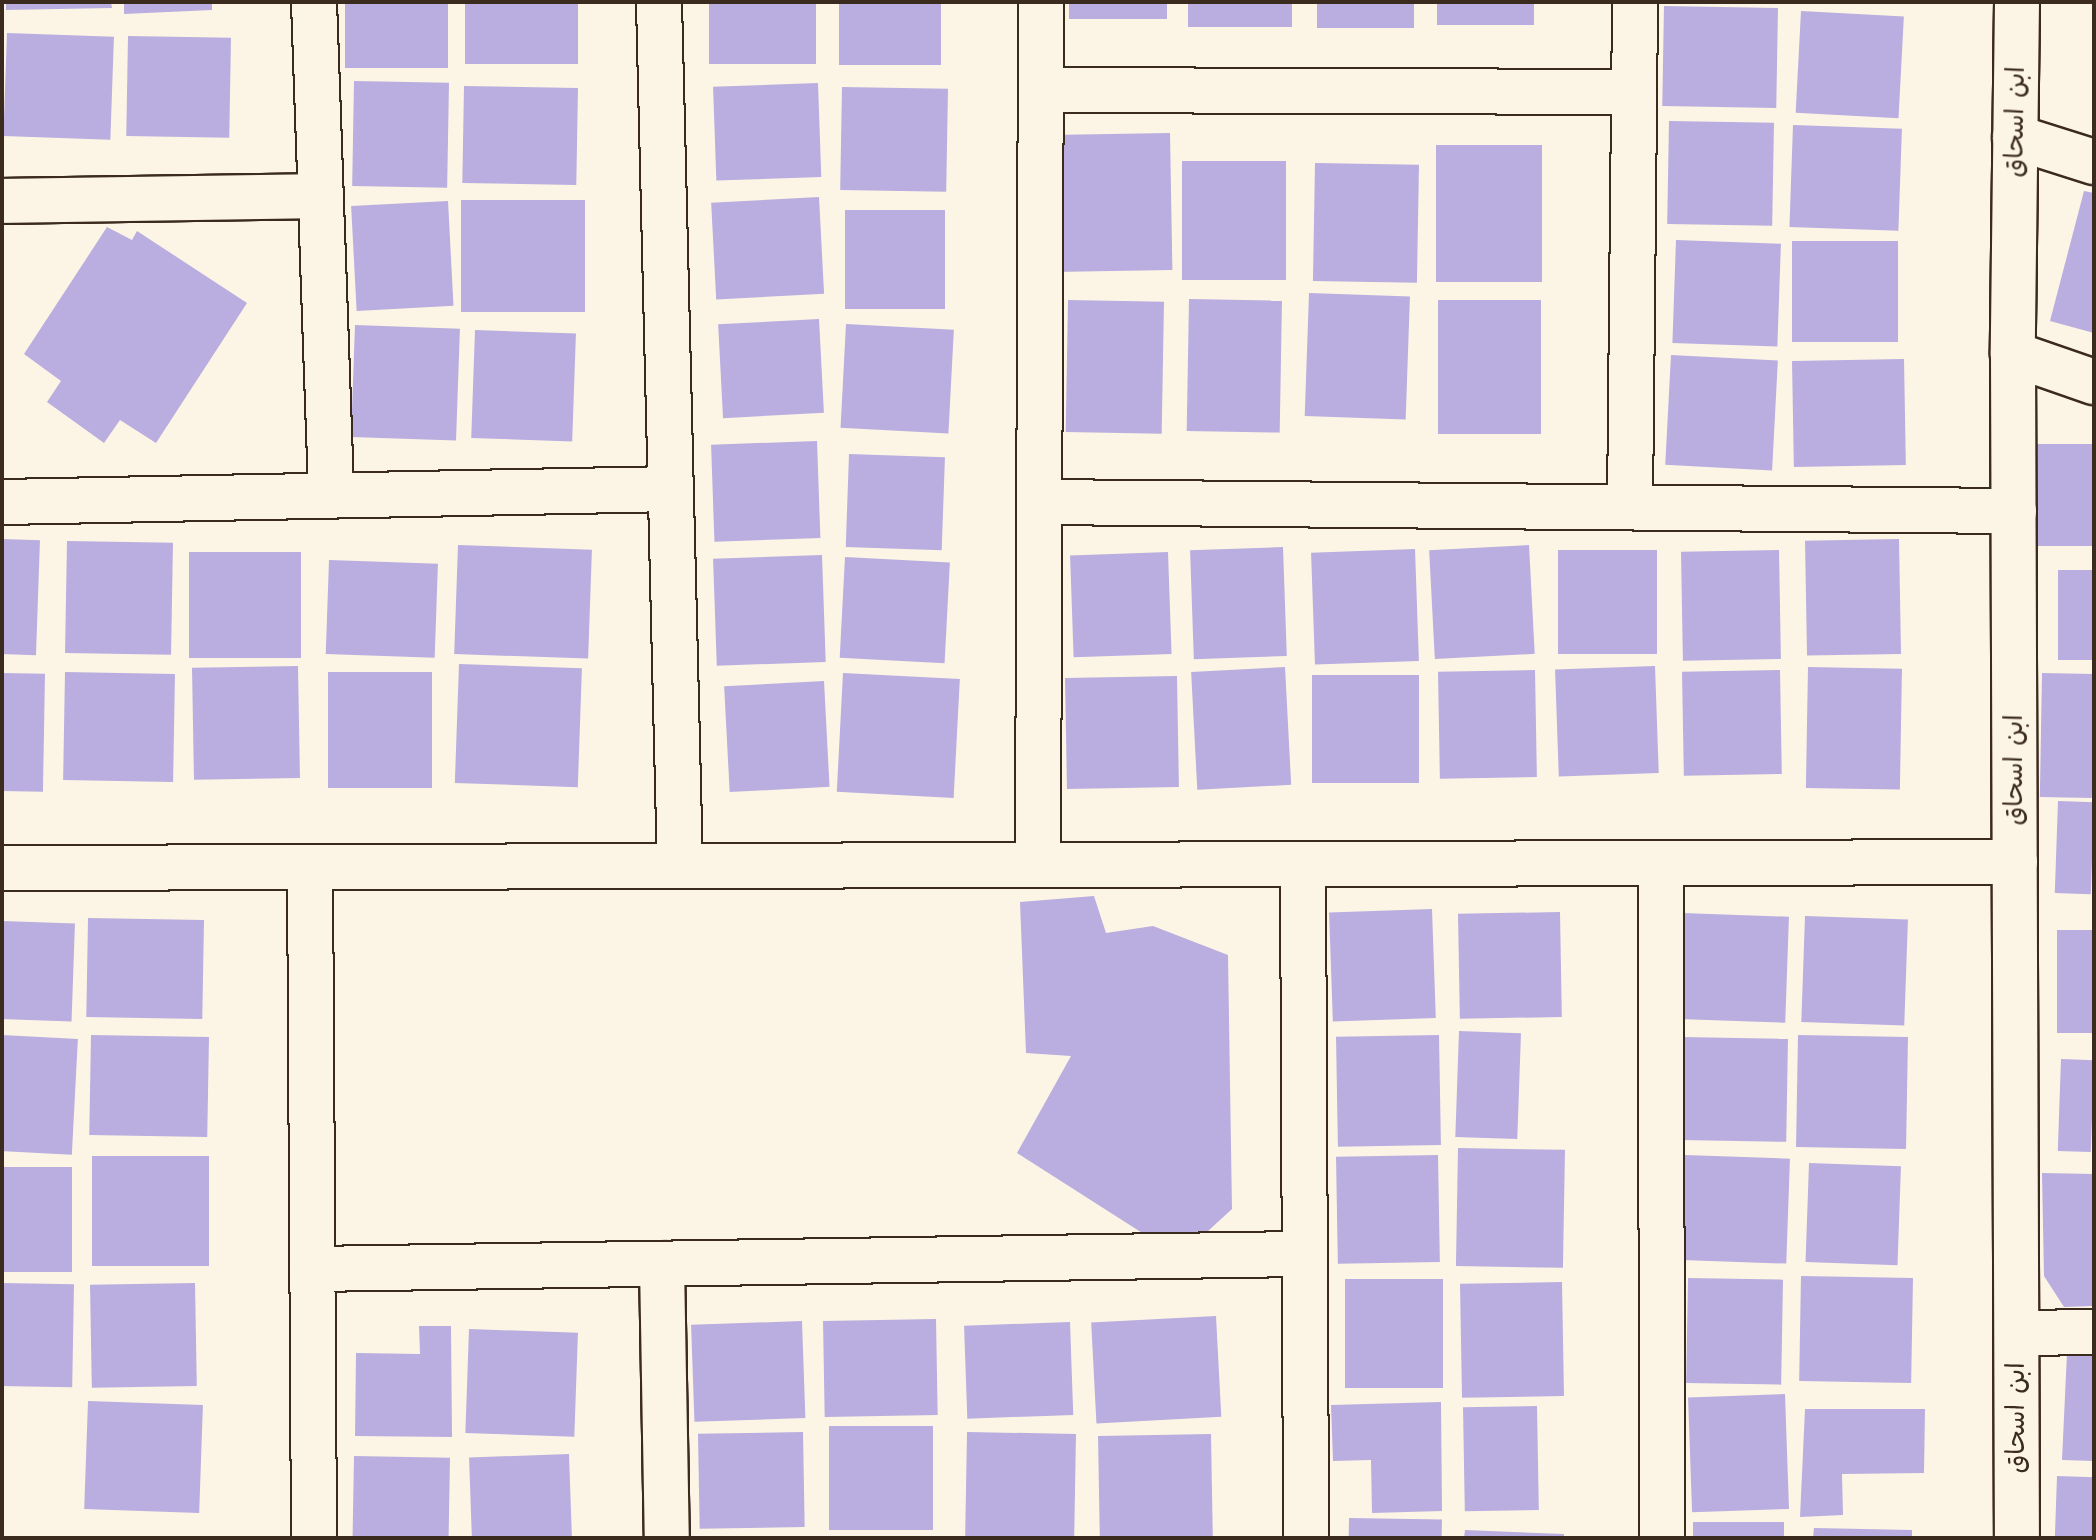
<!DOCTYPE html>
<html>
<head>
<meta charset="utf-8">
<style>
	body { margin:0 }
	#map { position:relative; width:2096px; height:1540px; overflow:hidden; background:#fcf5e5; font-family:"Architects Daughter","Playpen Sans Arabic",sans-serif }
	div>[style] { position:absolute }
	.building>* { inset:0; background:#b9aedf; transform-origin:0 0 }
	.roads { filter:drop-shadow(2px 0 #3b2a1e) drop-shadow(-2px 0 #3b2a1e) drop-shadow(0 2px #3b2a1e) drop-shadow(0 -2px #3b2a1e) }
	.minor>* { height:44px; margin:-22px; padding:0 22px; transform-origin:22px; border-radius:22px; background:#fcf5e5 }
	span { translate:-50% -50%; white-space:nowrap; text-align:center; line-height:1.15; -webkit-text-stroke:6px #fcf5e5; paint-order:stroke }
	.street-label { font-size:26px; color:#3b2a1e }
	.frame { position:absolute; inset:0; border:4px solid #3b2a1e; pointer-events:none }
</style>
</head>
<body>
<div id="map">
	<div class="building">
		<div style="clip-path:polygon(6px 2px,111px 2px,112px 8px,6px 10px)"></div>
		<div style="clip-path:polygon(124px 2px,212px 2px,212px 10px,124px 14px)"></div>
		<div style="left:345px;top:2px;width:103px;height:66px"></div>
		<div style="left:465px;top:2px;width:113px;height:62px"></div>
		<div style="left:709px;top:2px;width:107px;height:62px"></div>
		<div style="left:839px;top:2px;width:102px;height:63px"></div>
		<div style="left:1069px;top:2px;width:98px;height:17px"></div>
		<div style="left:1188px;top:2px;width:104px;height:25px"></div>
		<div style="left:1317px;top:2px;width:97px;height:26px"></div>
		<div style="left:1437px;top:2px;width:97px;height:23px"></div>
		<div style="left:1664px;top:6px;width:114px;height:100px;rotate:1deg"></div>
		<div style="left:1801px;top:11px;width:103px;height:102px;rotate:3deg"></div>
		<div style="left:7px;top:33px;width:107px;height:103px;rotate:2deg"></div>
		<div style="left:128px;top:36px;width:103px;height:100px;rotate:1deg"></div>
		<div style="left:354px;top:81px;width:95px;height:105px;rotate:1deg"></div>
		<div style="left:818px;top:83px;width:94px;height:105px;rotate:88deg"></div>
		<div style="left:464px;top:86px;width:114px;height:97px;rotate:1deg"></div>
		<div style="left:842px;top:87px;width:106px;height:103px;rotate:1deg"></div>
		<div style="left:1669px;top:121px;width:105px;height:103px;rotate:1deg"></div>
		<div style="left:1793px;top:125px;width:109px;height:102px;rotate:2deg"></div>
		<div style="left:1170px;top:133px;width:137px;height:120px;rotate:89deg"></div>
		<div style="left:1436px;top:145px;width:106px;height:137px"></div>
		<div style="left:1286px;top:161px;width:119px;height:104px;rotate:90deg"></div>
		<div style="left:1315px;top:163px;width:104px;height:118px;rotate:1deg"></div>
		<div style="clip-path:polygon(2084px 191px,2094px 193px,2094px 333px,2050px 321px)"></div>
		<div style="left:819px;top:197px;width:97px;height:108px;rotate:87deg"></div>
		<div style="left:461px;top:200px;width:124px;height:112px"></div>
		<div style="left:448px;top:201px;width:105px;height:97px;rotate:87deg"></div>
		<div style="left:845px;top:210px;width:100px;height:99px"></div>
		<div style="clip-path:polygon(107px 227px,132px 240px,137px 231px,247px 303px,156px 443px,120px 420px,104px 443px,47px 402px,61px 381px,24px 354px)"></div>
		<div style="left:1676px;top:240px;width:105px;height:103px;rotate:2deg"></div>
		<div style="left:1792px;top:241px;width:106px;height:101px"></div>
		<div style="left:1309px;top:293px;width:101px;height:123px;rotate:2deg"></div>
		<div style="left:1189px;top:299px;width:93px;height:132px;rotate:1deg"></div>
		<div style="left:1068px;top:300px;width:96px;height:132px;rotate:1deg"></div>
		<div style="left:1438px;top:300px;width:103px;height:134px"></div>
		<div style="left:819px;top:319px;width:94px;height:101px;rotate:87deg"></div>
		<div style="left:846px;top:324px;width:108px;height:104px;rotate:3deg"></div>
		<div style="left:355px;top:325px;width:105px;height:112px;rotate:2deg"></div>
		<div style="left:475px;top:330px;width:101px;height:108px;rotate:2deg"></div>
		<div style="left:1671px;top:355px;width:107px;height:110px;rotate:3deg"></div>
		<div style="left:1904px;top:359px;width:106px;height:112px;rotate:89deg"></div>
		<div style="left:817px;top:441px;width:97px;height:106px;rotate:88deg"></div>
		<div style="left:2094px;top:444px;width:102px;height:58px;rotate:90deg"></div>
		<div style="left:849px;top:454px;width:96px;height:93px;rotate:2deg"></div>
		<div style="left:2px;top:539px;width:38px;height:115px;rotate:2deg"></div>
		<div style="left:1899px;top:539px;width:115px;height:94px;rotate:89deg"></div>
		<div style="left:67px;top:541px;width:106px;height:112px;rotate:1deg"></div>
		<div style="left:458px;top:545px;width:134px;height:109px;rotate:2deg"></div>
		<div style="left:1529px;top:545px;width:109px;height:100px;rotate:87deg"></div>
		<div style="left:1283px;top:547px;width:109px;height:93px;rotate:88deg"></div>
		<div style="left:1415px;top:549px;width:112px;height:104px;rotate:88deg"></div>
		<div style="left:1657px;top:550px;width:104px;height:99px;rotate:90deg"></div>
		<div style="left:1779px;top:550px;width:109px;height:98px;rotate:89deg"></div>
		<div style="left:189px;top:552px;width:112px;height:106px"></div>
		<div style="left:1168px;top:552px;width:102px;height:98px;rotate:88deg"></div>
		<div style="left:822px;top:555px;width:107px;height:109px;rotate:88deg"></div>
		<div style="left:845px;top:557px;width:105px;height:101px;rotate:3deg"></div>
		<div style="left:329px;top:560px;width:109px;height:94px;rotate:2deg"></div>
		<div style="left:2058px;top:570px;width:36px;height:90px"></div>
		<div style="left:459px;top:664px;width:123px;height:119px;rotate:2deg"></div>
		<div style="left:298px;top:666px;width:112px;height:106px;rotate:89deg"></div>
		<div style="left:1655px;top:666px;width:107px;height:100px;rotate:88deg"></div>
		<div style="left:1285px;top:667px;width:118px;height:94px;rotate:87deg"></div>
		<div style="left:1808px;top:667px;width:94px;height:121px;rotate:1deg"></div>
		<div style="left:1535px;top:670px;width:107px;height:97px;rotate:89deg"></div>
		<div style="left:1780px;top:670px;width:104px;height:98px;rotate:89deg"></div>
		<div style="left:65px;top:672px;width:110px;height:108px;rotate:1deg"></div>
		<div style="left:328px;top:672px;width:104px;height:116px"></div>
		<div style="left:2px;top:673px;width:43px;height:118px;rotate:1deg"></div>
		<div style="left:843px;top:673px;width:117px;height:119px;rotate:3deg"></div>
		<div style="left:2042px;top:673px;width:52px;height:124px;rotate:1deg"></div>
		<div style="left:1419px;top:675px;width:108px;height:107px;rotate:90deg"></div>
		<div style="left:1177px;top:676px;width:111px;height:112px;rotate:89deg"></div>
		<div style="left:824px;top:681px;width:106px;height:100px;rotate:87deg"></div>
		<div style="left:2058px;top:801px;width:36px;height:92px;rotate:2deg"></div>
		<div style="clip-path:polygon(1094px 896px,1106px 933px,1153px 926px,1228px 955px,1232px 1209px,1208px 1231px,1147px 1236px,1017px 1153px,1071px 1056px,1026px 1053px,1020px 902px)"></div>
		<div style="left:1432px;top:909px;width:109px;height:103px;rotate:88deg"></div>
		<div style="left:1560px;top:912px;width:105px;height:102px;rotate:89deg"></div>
		<div style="left:1682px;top:913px;width:107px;height:106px;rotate:2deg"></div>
		<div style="left:1805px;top:916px;width:103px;height:106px;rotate:2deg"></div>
		<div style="left:204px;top:920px;width:99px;height:116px;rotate:91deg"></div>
		<div style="left:2px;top:921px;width:73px;height:98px;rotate:2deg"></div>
		<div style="left:2094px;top:930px;width:103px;height:37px;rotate:90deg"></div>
		<div style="left:1459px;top:1031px;width:62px;height:106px;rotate:2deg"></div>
		<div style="left:2px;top:1035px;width:76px;height:116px;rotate:3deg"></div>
		<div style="left:91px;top:1035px;width:118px;height:100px;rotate:1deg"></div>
		<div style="left:1439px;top:1035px;width:110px;height:103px;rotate:89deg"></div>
		<div style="left:1798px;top:1035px;width:110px;height:112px;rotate:1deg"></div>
		<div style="left:1682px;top:1037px;width:106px;height:103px;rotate:1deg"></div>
		<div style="left:2061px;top:1059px;width:33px;height:92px;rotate:2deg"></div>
		<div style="left:1458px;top:1148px;width:107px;height:118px;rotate:1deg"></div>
		<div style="left:1438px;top:1155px;width:107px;height:102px;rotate:89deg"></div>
		<div style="left:1685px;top:1155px;width:105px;height:105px;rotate:2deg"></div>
		<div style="left:92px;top:1156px;width:117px;height:110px"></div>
		<div style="left:1809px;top:1163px;width:92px;height:99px;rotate:2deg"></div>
		<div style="left:2px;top:1167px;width:70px;height:105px"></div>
		<div style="clip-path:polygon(2042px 1173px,2094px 1174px,2094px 1306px,2064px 1307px,2044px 1276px)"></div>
		<div style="left:1801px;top:1276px;width:112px;height:105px;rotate:1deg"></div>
		<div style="left:1688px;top:1278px;width:95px;height:105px;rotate:1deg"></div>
		<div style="left:1345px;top:1279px;width:98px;height:109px"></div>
		<div style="left:1562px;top:1282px;width:114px;height:102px;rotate:89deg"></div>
		<div style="left:2px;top:1283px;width:72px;height:103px;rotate:1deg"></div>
		<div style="left:195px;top:1283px;width:103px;height:105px;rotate:89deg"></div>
		<div style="left:1216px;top:1316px;width:101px;height:125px;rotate:87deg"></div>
		<div style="left:936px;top:1319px;width:96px;height:113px;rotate:89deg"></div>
		<div style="left:802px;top:1321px;width:97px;height:111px;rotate:88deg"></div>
		<div style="left:1070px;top:1322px;width:93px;height:106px;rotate:88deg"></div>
		<div style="clip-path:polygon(419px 1326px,451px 1326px,452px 1437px,355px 1436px,356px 1353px,420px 1354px)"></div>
		<div style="left:469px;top:1329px;width:109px;height:104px;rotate:2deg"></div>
		<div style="clip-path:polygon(2067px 1353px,2094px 1354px,2094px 1461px,2062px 1460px)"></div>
		<div style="left:1785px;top:1394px;width:115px;height:97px;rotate:88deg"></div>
		<div style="left:88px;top:1401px;width:115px;height:108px;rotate:2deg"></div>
		<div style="clip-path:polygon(1441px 1402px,1442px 1511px,1372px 1513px,1371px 1460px,1333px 1461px,1331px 1405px)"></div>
		<div style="left:1537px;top:1406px;width:104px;height:74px;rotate:89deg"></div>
		<div style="clip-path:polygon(1805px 1409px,1925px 1409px,1924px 1473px,1842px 1474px,1843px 1515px,1800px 1517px)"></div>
		<div style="left:829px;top:1426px;width:104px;height:104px"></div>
		<div style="left:803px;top:1432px;width:95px;height:105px;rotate:89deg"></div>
		<div style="left:967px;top:1432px;width:109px;height:106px;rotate:1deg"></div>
		<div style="left:1211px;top:1434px;width:104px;height:113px;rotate:89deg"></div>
		<div style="left:569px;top:1454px;width:84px;height:100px;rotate:88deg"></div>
		<div style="left:354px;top:1456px;width:96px;height:82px;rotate:1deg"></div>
		<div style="left:2057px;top:1476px;width:37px;height:62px;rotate:2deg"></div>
		<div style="left:1349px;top:1518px;width:93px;height:20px;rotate:1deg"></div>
		<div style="left:1784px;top:1522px;width:16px;height:91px;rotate:90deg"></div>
		<div style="clip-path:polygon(1814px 1528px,1912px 1530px,1912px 1538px,1813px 1538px)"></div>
		<div style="clip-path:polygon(1465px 1530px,1564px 1534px,1564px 1538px,1464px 1538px)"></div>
	</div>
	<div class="roads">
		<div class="minor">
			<div style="left:314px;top:2px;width:494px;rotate:88deg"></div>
			<div style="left:659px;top:2px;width:864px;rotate:88.61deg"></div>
			<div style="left:2017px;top:2px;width:352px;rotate:90.7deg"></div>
			<div style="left:2013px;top:354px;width:1184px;rotate:89.81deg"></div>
			<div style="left:1041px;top:90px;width:593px;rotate:0.19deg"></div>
			<div style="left:2015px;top:137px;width:83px;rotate:17.6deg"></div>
			<div style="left:2px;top:201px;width:318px;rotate:-0.9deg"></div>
			<div style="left:2013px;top:354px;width:86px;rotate:19.1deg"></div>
			<div style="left:2px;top:502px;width:669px;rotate:-1.11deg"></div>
			<div style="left:1039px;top:502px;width:975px;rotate:0.53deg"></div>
			<div style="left:1630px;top:507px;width:505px;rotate:-89.43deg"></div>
			<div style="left:1661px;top:863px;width:675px;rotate:89.92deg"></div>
			<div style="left:1303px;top:864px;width:674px;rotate:89.74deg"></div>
			<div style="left:1038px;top:865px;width:863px;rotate:-89.8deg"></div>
			<div style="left:310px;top:867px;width:671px;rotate:89.66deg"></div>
			<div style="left:2px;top:868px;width:2013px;rotate:-0.17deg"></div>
			<div style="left:662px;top:1264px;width:274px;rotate:89deg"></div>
			<div style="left:312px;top:1269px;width:992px;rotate:-0.87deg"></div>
			<div style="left:2017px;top:1333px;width:77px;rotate:-0.7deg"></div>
		</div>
	</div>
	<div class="street-label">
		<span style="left:2016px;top:122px;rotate:-89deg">ابن اسحاق</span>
		<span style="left:2015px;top:770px;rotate:-90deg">ابن اسحاق</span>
		<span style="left:2017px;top:1418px;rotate:-90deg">ابن اسحاق</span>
	</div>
	<div class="frame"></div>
</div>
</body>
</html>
